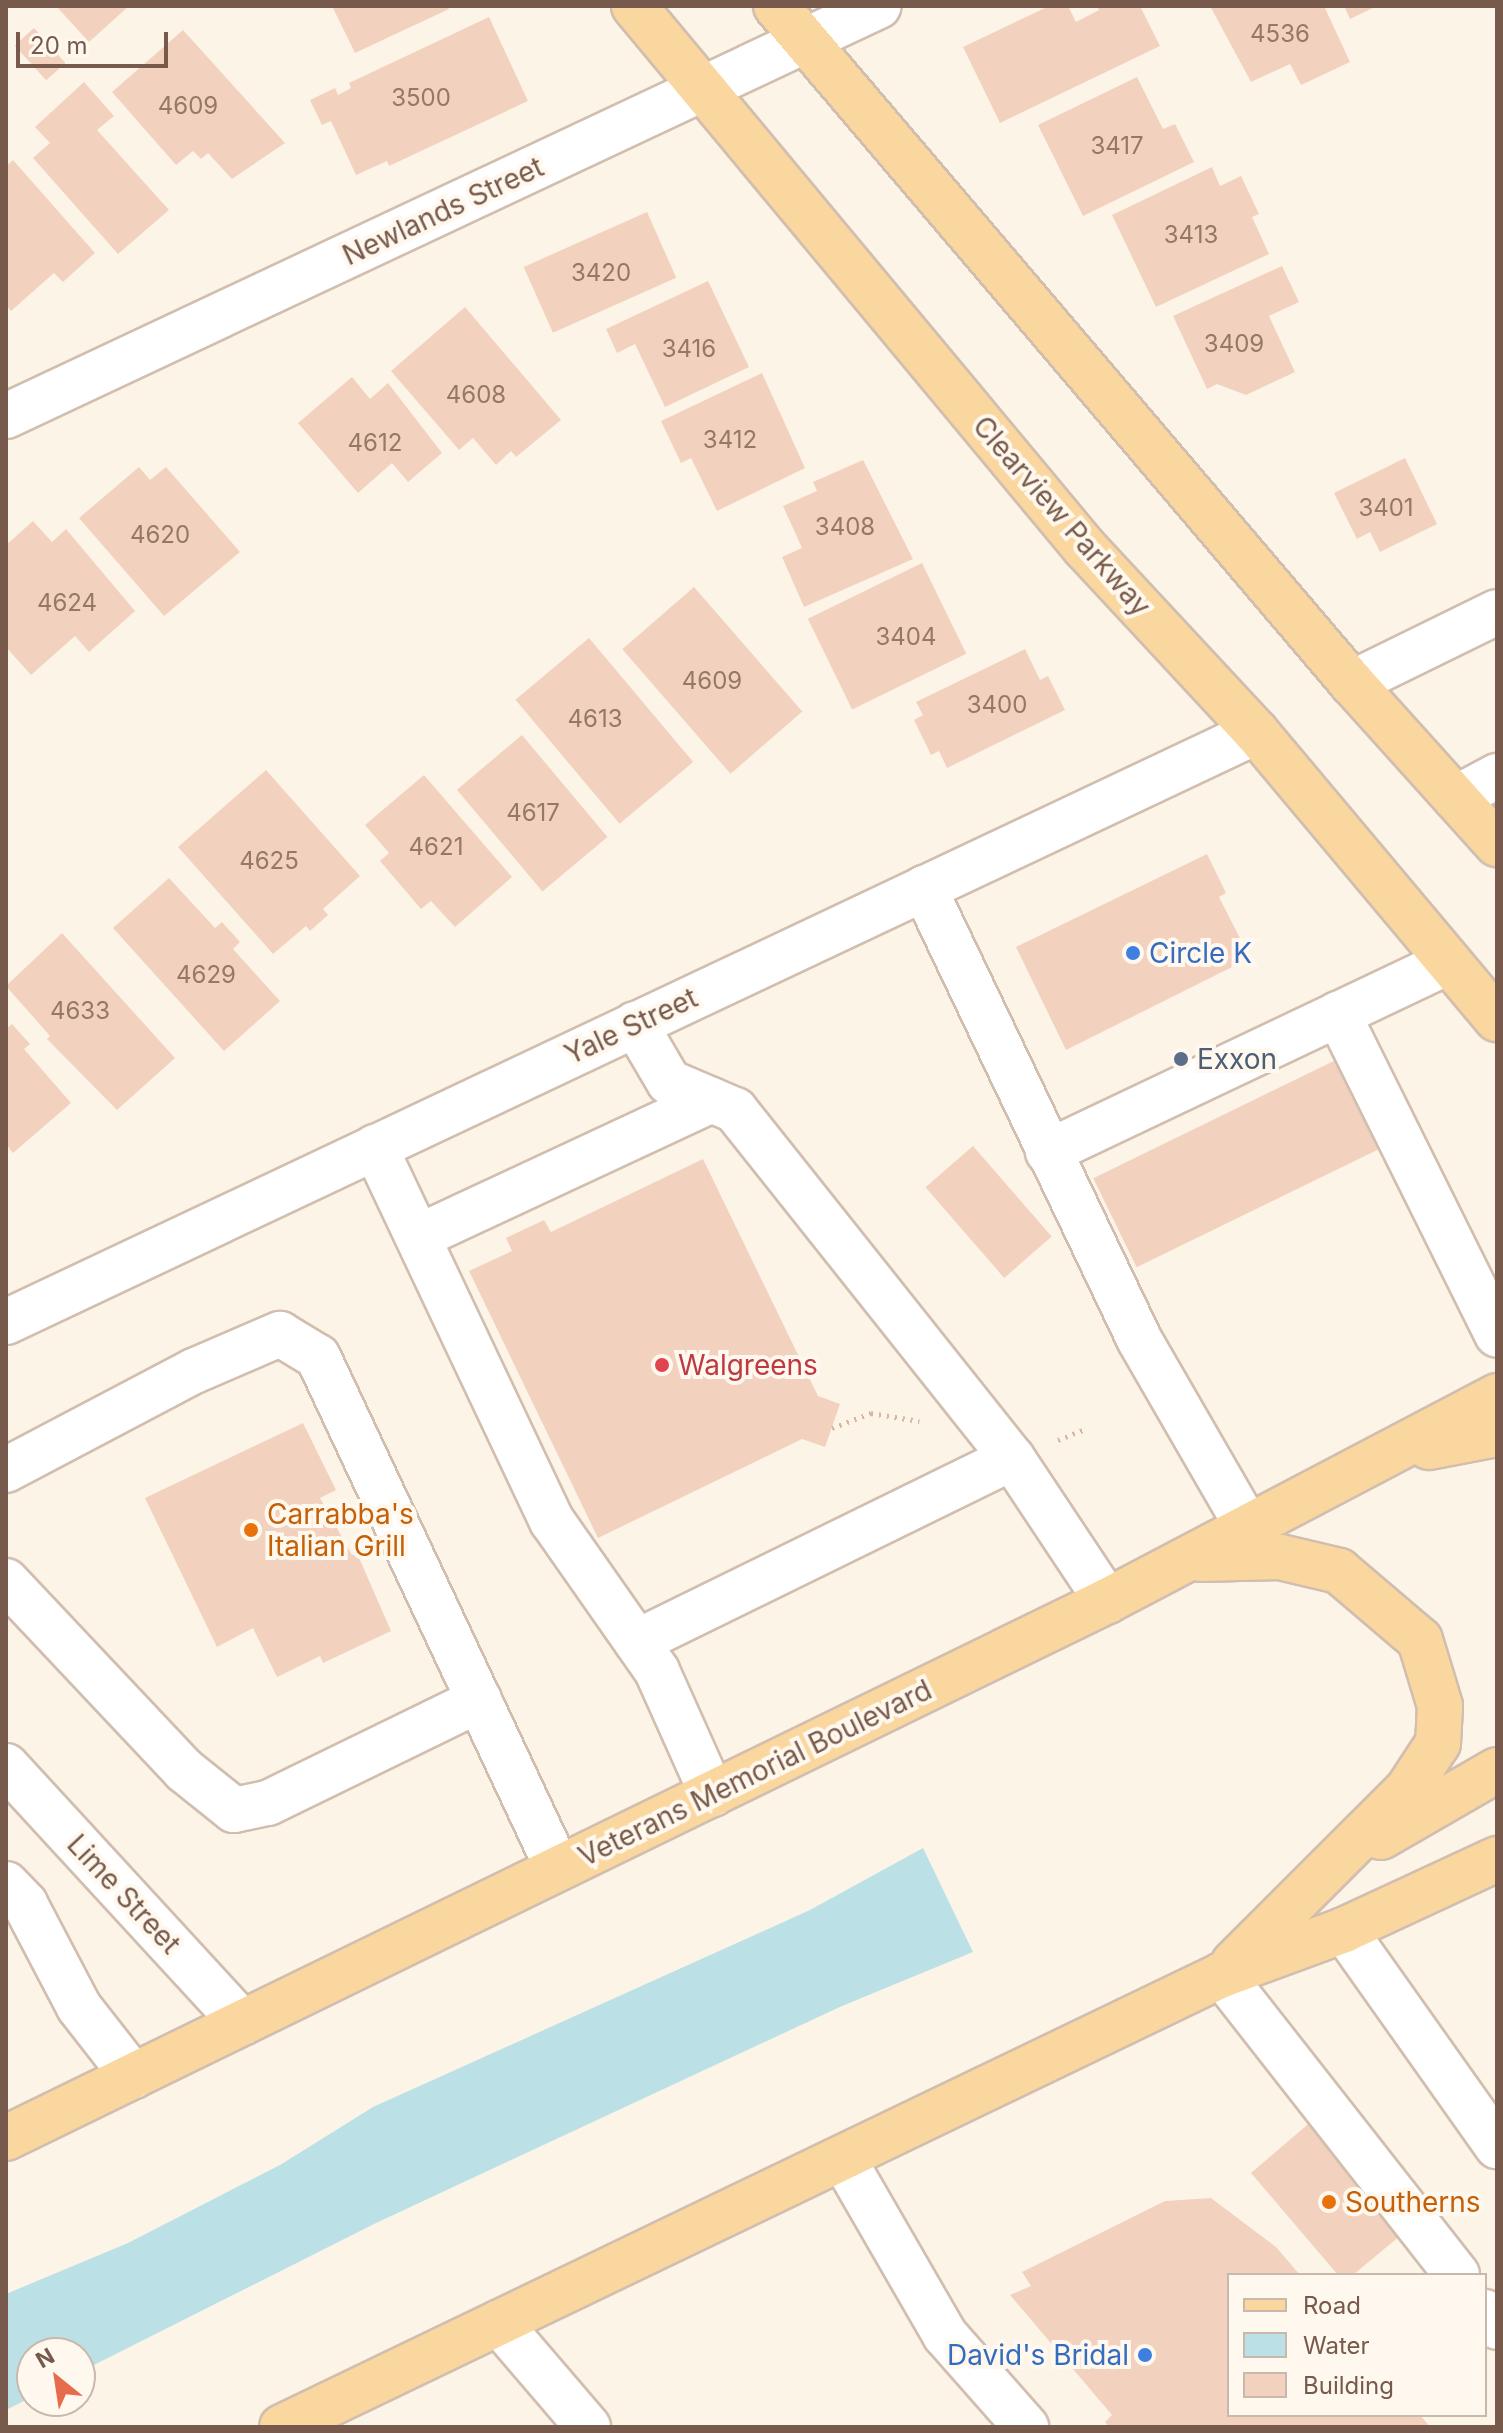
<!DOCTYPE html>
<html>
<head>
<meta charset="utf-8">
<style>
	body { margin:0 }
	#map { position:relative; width:1503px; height:2433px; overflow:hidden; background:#fcf4e7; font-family:Inter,sans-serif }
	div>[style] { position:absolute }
	.water>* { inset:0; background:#bbe1e6 }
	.building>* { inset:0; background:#f2d2bf; transform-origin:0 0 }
	.path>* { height:5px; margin-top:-2.5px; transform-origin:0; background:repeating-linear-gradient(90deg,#d7b5a2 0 2px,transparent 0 8px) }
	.roads { filter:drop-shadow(2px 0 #d1beaf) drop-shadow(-2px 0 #d1beaf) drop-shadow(0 2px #d1beaf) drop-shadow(0 -2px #d1beaf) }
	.minor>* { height:44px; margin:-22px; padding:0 22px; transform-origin:22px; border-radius:22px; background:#fff }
	.major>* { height:44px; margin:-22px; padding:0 22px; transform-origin:22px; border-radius:22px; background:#fbd7a0 }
	.dots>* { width:22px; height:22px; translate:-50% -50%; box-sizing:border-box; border:4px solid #fff8ee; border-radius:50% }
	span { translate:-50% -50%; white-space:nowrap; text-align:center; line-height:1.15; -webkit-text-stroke:8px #fff8ee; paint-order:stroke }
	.number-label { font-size:24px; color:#967868 }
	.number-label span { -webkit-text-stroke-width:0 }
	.street-label { font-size:28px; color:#775a4b }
	.shop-label { font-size:28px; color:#366cbe }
	.left { translate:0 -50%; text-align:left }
	.right { translate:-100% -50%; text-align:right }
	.service-label { font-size:28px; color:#4e5e75 }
	.health-label { font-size:28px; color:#be3a42 }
	.food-label { font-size:28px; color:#c56008 }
	.frame { position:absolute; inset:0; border:8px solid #775a4b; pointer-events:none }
	.legend { position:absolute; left:1227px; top:2273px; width:260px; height:144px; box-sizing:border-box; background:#fff8ee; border:2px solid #c9b9ad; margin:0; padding:10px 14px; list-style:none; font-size:24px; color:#775a4b }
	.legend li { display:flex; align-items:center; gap:16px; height:40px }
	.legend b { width:40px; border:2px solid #c9b9ad }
	.north { position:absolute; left:16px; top:2337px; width:80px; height:80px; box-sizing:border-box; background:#fff8ee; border:2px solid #c9b9ad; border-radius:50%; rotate:330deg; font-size:22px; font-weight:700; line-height:32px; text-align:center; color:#775a4b }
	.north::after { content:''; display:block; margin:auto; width:28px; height:36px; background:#e66c4d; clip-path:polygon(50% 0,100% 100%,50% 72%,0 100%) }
	.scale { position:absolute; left:16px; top:32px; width:152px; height:36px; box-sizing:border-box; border:4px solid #775a4b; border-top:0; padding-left:10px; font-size:24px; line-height:28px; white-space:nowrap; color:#775a4b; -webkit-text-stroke:6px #fff8ee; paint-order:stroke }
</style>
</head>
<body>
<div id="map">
	<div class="water">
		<div style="clip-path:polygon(923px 1848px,973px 1952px,842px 2006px,376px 2223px,80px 2372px,80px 2353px,32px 2353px,32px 2397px,6px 2410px,6px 2294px,128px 2243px,280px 2165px,373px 2107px,810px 1910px)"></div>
	</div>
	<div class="building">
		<div style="clip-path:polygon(56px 6px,129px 6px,89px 42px)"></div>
		<div style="clip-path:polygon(332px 6px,447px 6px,449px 9px,355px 53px)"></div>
		<div style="clip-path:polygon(1049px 6px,1068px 6px,1076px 22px,1099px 10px,1097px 6px,1140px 6px,1160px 46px,1000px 123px,963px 47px)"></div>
		<div style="clip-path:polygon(1210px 6px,1324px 6px,1350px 62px,1301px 85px,1290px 64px,1251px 82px)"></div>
		<div style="clip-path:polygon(1344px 6px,1377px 6px,1350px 19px)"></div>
		<div style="clip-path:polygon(489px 17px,528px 101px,389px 166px,387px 161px,356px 175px,331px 121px,322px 125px,310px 100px,335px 88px,338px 95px,351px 88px,349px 83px)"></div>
		<div style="left:34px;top:28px;width:47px;height:26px;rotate:48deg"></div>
		<div style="clip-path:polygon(183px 30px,285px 143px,232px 179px,208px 153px,201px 159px,193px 151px,176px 165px,112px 92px)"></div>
		<div style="clip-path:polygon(1137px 77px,1163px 129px,1175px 124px,1194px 162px,1083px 216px,1038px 125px)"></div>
		<div style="clip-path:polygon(84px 82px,114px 116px,97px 130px,169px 210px,118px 254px,33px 158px,50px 143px,35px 127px)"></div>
		<div style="clip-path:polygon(13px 160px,95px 253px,63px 282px,54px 273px,11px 311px,6px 305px,6px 166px)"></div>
		<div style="clip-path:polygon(1212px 167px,1220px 186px,1241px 176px,1259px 214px,1252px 217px,1269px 254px,1156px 307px,1112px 215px)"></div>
		<div style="left:647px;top:212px;width:72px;height:135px;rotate:66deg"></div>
		<div style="clip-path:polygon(1282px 266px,1299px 302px,1269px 316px,1295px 372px,1246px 395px,1217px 384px,1207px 389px,1173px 316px)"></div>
		<div style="clip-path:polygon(708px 281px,749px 367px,665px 407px,635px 344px,617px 353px,606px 329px)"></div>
		<div style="clip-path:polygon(465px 307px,561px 420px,516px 457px,511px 451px,496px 465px,473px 438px,459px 450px,391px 371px)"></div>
		<div style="clip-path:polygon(762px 373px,805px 468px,717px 511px,691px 458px,681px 463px,661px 421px)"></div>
		<div style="clip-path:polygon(352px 377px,370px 399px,388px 383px,442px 453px,408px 482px,392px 463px,358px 493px,298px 423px)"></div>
		<div style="clip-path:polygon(1405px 458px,1437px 524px,1380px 552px,1370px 532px,1357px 539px,1334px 493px)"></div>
		<div style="clip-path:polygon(863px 460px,913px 559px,804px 607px,782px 557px,802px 548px,783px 506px,817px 491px,813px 482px)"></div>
		<div style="clip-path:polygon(139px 467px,150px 480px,166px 467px,240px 552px,164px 616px,79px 518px)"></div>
		<div style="clip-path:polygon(33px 521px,52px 542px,66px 529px,135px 611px,89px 652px,75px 636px,31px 675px,6px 647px,6px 545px)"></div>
		<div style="left:922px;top:563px;width:101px;height:127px;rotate:64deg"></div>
		<div style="left:694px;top:587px;width:165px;height:95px;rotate:49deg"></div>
		<div style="left:589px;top:638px;width:162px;height:96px;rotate:50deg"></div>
		<div style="clip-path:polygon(1025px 649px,1040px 680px,1048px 676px,1065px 710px,947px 768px,939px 751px,931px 755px,914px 720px,923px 715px,916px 702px)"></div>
		<div style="left:522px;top:735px;width:133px;height:85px;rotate:50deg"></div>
		<div style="clip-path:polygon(266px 770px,360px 876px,323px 909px,328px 915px,310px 931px,306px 926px,273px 954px,178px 847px)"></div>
		<div style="clip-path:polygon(424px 775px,512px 877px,455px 927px,431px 901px,421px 909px,380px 861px,389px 853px,365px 825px)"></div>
		<div style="clip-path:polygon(1207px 854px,1226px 893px,1219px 897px,1250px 958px,1066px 1050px,1016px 947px)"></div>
		<div style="clip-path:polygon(169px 878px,215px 928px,222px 922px,240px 942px,233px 949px,280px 1001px,224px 1051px,113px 928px)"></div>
		<div style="clip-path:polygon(62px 933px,175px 1058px,117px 1110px,47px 1039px,50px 1036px,6px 986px)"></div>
		<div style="clip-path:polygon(12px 1024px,30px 1044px,24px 1049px,71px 1103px,13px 1153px,6px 1144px,6px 1029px)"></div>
		<div style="left:1344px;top:1056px;width:99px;height:279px;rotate:64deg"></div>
		<div style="left:973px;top:1146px;width:120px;height:63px;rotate:49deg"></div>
		<div style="clip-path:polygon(703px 1159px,818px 1396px,840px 1404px,825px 1447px,802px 1439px,598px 1538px,469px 1271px,512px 1251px,506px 1238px,544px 1220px,551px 1232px)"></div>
		<div style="clip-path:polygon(303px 1423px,336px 1490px,320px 1498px,352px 1555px,357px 1553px,391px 1631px,323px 1663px,320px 1656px,277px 1677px,253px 1628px,217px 1647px,145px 1498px)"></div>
		<div style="clip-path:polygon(1314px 2119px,1407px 2230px,1353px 2275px,1338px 2275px,1251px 2173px)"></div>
		<div style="clip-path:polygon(1211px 2198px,1276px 2247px,1300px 2275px,1229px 2275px,1229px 2415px,1420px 2415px,1430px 2427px,1109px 2427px,1105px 2422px,1112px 2415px,1010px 2295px,1031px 2286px,1022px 2272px,1165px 2201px)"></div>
	</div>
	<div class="path">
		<div style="left:832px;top:1428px;width:42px;rotate:-21deg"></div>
		<div style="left:871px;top:1413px;width:49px;rotate:9.5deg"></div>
		<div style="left:1058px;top:1440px;width:27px;rotate:-22deg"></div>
	</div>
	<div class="roads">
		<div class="minor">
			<div style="left:6px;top:416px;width:964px;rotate:-25.16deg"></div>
			<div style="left:1352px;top:683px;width:161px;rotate:-26.1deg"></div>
			<div style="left:1456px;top:798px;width:47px;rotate:-28.2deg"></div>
			<div style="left:924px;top:888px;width:500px;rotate:64.5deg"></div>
			<div style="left:1139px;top:1339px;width:218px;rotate:60deg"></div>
			<div style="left:1338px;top:1014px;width:358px;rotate:63.6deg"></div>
			<div style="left:635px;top:1024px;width:67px;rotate:59.6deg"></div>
			<div style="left:669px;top:1082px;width:72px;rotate:23deg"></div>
			<div style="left:735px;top:1110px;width:445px;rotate:51.5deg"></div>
			<div style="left:1012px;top:1458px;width:418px;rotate:153.9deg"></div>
			<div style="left:375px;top:1147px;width:414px;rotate:64.7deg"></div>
			<div style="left:552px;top:1521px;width:183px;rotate:55deg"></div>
			<div style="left:657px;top:1671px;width:135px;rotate:65.9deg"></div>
			<div style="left:1048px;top:1152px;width:443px;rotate:-25.4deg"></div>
			<div style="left:418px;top:1237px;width:324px;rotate:-25deg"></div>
			<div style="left:6px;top:1322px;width:1382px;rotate:-25.27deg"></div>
			<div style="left:1012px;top:1458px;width:172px;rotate:56.4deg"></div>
			<div style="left:6px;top:1470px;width:212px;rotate:-27.8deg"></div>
			<div style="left:194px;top:1371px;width:94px;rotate:-23.3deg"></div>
			<div style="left:280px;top:1334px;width:44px;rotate:31.2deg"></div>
			<div style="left:318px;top:1357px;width:565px;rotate:64.89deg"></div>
			<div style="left:6px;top:1581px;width:260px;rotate:46.7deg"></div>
			<div style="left:184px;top:1770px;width:64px;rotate:38.7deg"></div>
			<div style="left:234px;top:1810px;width:35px;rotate:-12deg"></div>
			<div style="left:268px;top:1803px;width:235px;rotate:-26deg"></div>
			<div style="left:6px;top:1766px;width:349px;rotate:47.4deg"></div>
			<div style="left:6px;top:1884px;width:28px;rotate:46deg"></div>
			<div style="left:25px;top:1904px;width:116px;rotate:62.3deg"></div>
			<div style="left:79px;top:2007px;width:88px;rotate:52deg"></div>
			<div style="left:1344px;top:1930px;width:265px;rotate:54.7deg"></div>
			<div style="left:1222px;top:1975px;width:381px;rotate:51.9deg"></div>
			<div style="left:844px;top:2160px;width:202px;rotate:60deg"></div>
			<div style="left:945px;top:2335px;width:123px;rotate:48.6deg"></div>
			<div style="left:1485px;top:2312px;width:19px;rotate:51deg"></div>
			<div style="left:499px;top:2323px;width:137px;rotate:49.4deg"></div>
		</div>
		<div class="major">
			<div style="left:634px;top:6px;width:705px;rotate:50.24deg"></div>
			<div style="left:1085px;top:548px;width:251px;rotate:47.1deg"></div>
			<div style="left:1256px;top:732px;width:375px;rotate:50deg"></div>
			<div style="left:776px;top:6px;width:889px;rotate:49.61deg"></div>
			<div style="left:1352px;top:683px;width:217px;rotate:48deg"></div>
			<div style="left:1429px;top:1447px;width:69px;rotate:-10.8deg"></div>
			<div style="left:1200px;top:1559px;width:80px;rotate:-1.4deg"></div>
			<div style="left:1280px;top:1557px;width:61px;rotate:13.3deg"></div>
			<div style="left:1339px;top:1571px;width:106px;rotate:40.4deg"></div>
			<div style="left:1420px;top:1640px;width:69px;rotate:73.1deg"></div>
			<div style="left:1440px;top:1706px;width:37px;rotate:93deg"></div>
			<div style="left:1438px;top:1743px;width:55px;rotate:123.1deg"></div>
			<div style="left:1408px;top:1789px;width:247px;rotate:135deg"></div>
			<div style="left:1381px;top:1837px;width:134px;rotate:-30deg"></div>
			<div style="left:6px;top:2138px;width:1225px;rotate:-26deg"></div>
			<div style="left:1107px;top:1601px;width:441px;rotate:-27.7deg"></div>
			<div style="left:282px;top:2427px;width:1043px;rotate:-25.68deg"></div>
			<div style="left:1222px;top:1975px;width:130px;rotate:-20.2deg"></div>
			<div style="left:1344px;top:1930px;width:169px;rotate:-24.9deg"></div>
		</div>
	</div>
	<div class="dots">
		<div style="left:1133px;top:953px;background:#3f7fe0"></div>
		<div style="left:1181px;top:1059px;background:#5c6f8a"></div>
		<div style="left:662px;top:1365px;background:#e0444e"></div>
		<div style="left:251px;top:1530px;background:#e8710a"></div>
		<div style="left:1329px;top:2202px;background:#e8710a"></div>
		<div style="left:1145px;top:2355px;background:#3f7fe0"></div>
	</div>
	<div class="number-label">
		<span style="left:1280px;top:34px">4536</span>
		<span style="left:421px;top:98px">3500</span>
		<span style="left:188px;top:106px">4609</span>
		<span style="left:1117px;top:146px">3417</span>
		<span style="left:1191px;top:235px">3413</span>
		<span style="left:601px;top:273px">3420</span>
		<span style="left:1234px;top:344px">3409</span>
		<span style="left:689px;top:349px">3416</span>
		<span style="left:476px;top:395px">4608</span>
		<span style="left:730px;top:440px">3412</span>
		<span style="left:375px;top:443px">4612</span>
		<span style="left:1386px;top:508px">3401</span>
		<span style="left:845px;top:527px">3408</span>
		<span style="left:160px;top:535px">4620</span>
		<span style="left:67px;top:603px">4624</span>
		<span style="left:906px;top:637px">3404</span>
		<span style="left:712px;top:681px">4609</span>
		<span style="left:997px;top:705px">3400</span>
		<span style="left:595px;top:719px">4613</span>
		<span style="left:533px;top:813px">4617</span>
		<span style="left:436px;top:847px">4621</span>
		<span style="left:269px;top:861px">4625</span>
		<span style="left:206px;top:975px">4629</span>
		<span style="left:80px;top:1011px">4633</span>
	</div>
	<div class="street-label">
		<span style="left:443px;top:211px;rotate:-25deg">Newlands Street</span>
		<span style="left:1062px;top:516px;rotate:49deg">Clearview Parkway</span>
		<span style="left:631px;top:1026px;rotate:-25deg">Yale Street</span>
		<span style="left:755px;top:1773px;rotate:-26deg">Veterans Memorial Boulevard</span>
		<span style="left:124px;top:1894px;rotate:47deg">Lime Street</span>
	</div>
	<div class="shop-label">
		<span class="left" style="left:1149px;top:953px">Circle K</span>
		<span class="right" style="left:1129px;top:2355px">David's Bridal</span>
	</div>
	<div class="service-label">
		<span class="left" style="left:1197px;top:1059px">Exxon</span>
	</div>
	<div class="health-label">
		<span class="left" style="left:678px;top:1365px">Walgreens</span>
	</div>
	<div class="food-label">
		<span class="left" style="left:267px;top:1530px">Carrabba's<br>Italian Grill</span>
		<span class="left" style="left:1345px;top:2202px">Southerns</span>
	</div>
	<div class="frame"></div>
	<ul class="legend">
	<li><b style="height:10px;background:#fbd7a0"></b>Road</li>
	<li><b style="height:22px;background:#bbe1e6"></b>Water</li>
	<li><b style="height:22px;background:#f2d2bf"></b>Building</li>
	</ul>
	<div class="north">N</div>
	<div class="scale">20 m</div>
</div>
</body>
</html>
